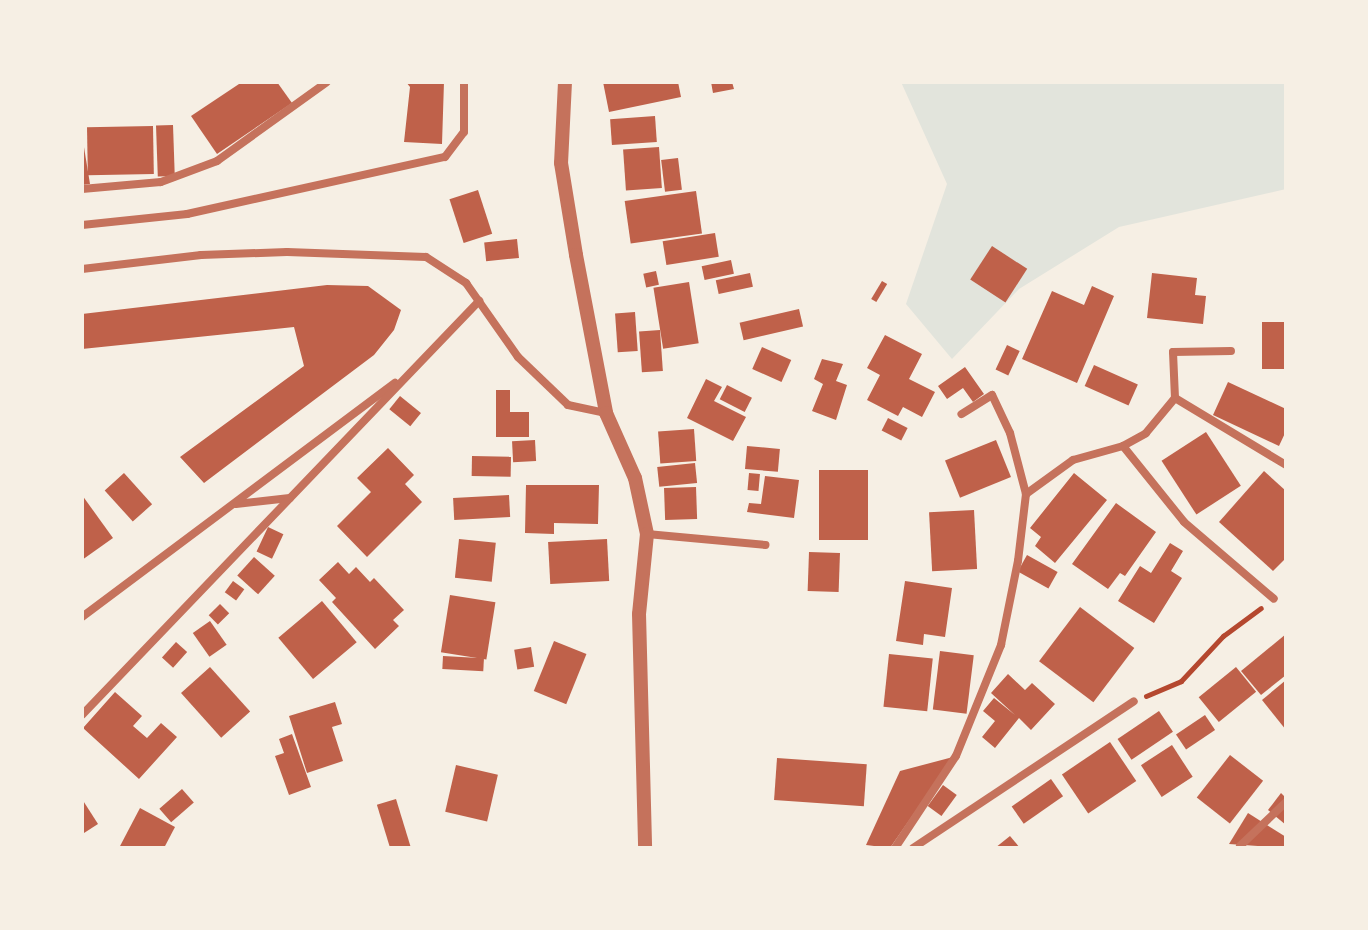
<!DOCTYPE html>
<html>
<head>
<meta charset="utf-8">
<style>
	body { margin:0 }
	#map { position:relative; width:1368px; height:930px; overflow:hidden; background:#f6efe4; font-family:Karla,sans-serif }
	div>[style] { position:absolute }
	.green>* { inset:0; background:#e2e4dc }
	.building>* { inset:0; background:#bf614a; transform-origin:0 0 }
	.path>* { height:5px; margin:-2.5px; padding:0 2.5px; transform-origin:2.5px; border-radius:2.5px; background:#b5482f }
	.minor>* { height:8px; margin:-4px; padding:0 4px; transform-origin:4px; border-radius:4px; background:#c5725c }
	.tertiary>* { height:14px; margin:-7px; padding:0 7px; transform-origin:7px; border-radius:7px; background:#c5725c }
	span { translate:-50% -50%; white-space:nowrap; text-align:center; line-height:1.15; -webkit-text-stroke:8px #f6efe4; paint-order:stroke }
	.frame { position:absolute; inset:0; border:84px solid #f6efe4; pointer-events:none }
</style>
</head>
<body>
<div id="map">
	<div class="green">
		<div style="clip-path:polygon(901px 82px,1286px 82px,1286px 189px,1119px 227px,1019px 289px,952px 359px,906px 304px,947px 184px)"></div>
	</div>
	<div class="building">
		<div style="clip-path:polygon(242px 82px,277px 82px,292px 103px,217px 154px,191px 116px)"></div>
		<div style="clip-path:polygon(406px 82px,444px 82px,442px 144px,404px 142px,410px 87px)"></div>
		<div style="clip-path:polygon(603px 82px,678px 82px,681px 97px,609px 112px)"></div>
		<div style="clip-path:polygon(711px 82px,732px 82px,734px 89px,713px 93px)"></div>
		<div style="left:655px;top:116px;width:26px;height:45px;rotate:86deg"></div>
		<div style="left:173px;top:125px;width:51px;height:17px;rotate:88deg"></div>
		<div style="left:153px;top:126px;width:48px;height:66px;rotate:89deg"></div>
		<div style="clip-path:polygon(82px 135px,90px 184px,82px 185px)"></div>
		<div style="left:659px;top:147px;width:41px;height:36px;rotate:86deg"></div>
		<div style="left:678px;top:158px;width:32px;height:17px;rotate:83deg"></div>
		<div style="left:478px;top:190px;width:46px;height:30px;rotate:72deg"></div>
		<div style="left:696px;top:191px;width:43px;height:72px;rotate:82deg"></div>
		<div style="left:715px;top:233px;width:24px;height:53px;rotate:81deg"></div>
		<div style="left:517px;top:239px;width:19px;height:33px;rotate:84deg"></div>
		<div style="left:992px;top:246px;width:42px;height:40px;rotate:33deg"></div>
		<div style="left:731px;top:260px;width:14px;height:30px;rotate:78deg"></div>
		<div style="left:656px;top:271px;width:14px;height:13px;rotate:78deg"></div>
		<div style="left:750px;top:273px;width:14px;height:35px;rotate:78deg"></div>
		<div style="clip-path:polygon(1152px 273px,1197px 278px,1195px 295px,1206px 296px,1203px 324px,1147px 318px)"></div>
		<div style="left:882px;top:281px;width:6px;height:21px;rotate:31deg"></div>
		<div style="left:689px;top:282px;width:62px;height:36px;rotate:81deg"></div>
		<div style="clip-path:polygon(327px 285px,368px 286px,401px 310px,394px 330px,374px 355px,204px 483px,180px 457px,304px 366px,294px 327px,82px 349px,82px 314px)"></div>
		<div style="clip-path:polygon(1092px 286px,1114px 296px,1077px 383px,1022px 359px,1052px 291px,1084px 305px)"></div>
		<div style="left:799px;top:309px;width:18px;height:61px;rotate:77deg"></div>
		<div style="left:635px;top:312px;width:39px;height:20px;rotate:86deg"></div>
		<div style="left:1262px;top:322px;width:24px;height:47px"></div>
		<div style="left:660px;top:330px;width:41px;height:21px;rotate:86deg"></div>
		<div style="clip-path:polygon(885px 335px,922px 354px,909px 379px,935px 392px,922px 417px,903px 407px,898px 416px,867px 400px,880px 375px,867px 368px)"></div>
		<div style="left:1007px;top:345px;width:14px;height:27px;rotate:25deg"></div>
		<div style="left:762px;top:347px;width:32px;height:24px;rotate:24deg"></div>
		<div style="clip-path:polygon(822px 359px,843px 364px,836px 381px,847px 385px,836px 420px,812px 411px,823px 384px,814px 379px)"></div>
		<div style="left:1094px;top:365px;width:48px;height:23px;rotate:24deg"></div>
		<div style="clip-path:polygon(965px 367px,984px 394px,973px 402px,963px 388px,947px 399px,938px 386px)"></div>
		<div style="clip-path:polygon(706px 379px,722px 387px,714px 401px,746px 417px,733px 441px,687px 418px)"></div>
		<div style="clip-path:polygon(1228px 382px,1286px 409px,1286px 431px,1279px 446px,1213px 415px)"></div>
		<div style="left:727px;top:385px;width:28px;height:16px;rotate:27deg"></div>
		<div style="clip-path:polygon(496px 390px,510px 390px,510px 412px,529px 412px,529px 437px,496px 437px)"></div>
		<div style="left:400px;top:396px;width:27px;height:17px;rotate:39deg"></div>
		<div style="left:888px;top:418px;width:22px;height:14px;rotate:27deg"></div>
		<div style="left:694px;top:429px;width:32px;height:36px;rotate:86deg"></div>
		<div style="left:1206px;top:432px;width:64px;height:53px;rotate:57deg"></div>
		<div style="left:535px;top:440px;width:21px;height:23px;rotate:87deg"></div>
		<div style="left:996px;top:440px;width:40px;height:55px;rotate:68deg"></div>
		<div style="left:747px;top:446px;width:33px;height:23px;rotate:5deg"></div>
		<div style="clip-path:polygon(388px 448px,414px 475px,405px 484px,422px 502px,367px 557px,337px 526px,371px 492px,357px 478px)"></div>
		<div style="left:472px;top:456px;width:39px;height:20px;rotate:1deg"></div>
		<div style="left:695px;top:463px;width:20px;height:38px;rotate:84deg"></div>
		<div style="left:819px;top:470px;width:49px;height:70px"></div>
		<div style="clip-path:polygon(1264px 471px,1286px 491px,1286px 558px,1273px 571px,1219px 522px)"></div>
		<div style="left:124px;top:473px;width:42px;height:26px;rotate:48deg"></div>
		<div style="left:749px;top:473px;width:11px;height:17px;rotate:5deg"></div>
		<div style="clip-path:polygon(1074px 473px,1107px 500px,1055px 563px,1035px 546px,1041px 537px,1030px 528px)"></div>
		<div style="clip-path:polygon(765px 476px,799px 480px,794px 518px,747px 512px,749px 503px,761px 504px)"></div>
		<div style="clip-path:polygon(526px 485px,599px 485px,598px 524px,554px 523px,554px 534px,525px 533px)"></div>
		<div style="left:696px;top:487px;width:32px;height:32px;rotate:88deg"></div>
		<div style="clip-path:polygon(82px 495px,113px 538px,82px 560px)"></div>
		<div style="left:509px;top:495px;width:22px;height:56px;rotate:87deg"></div>
		<div style="clip-path:polygon(1116px 503px,1156px 532px,1125px 576px,1120px 573px,1108px 589px,1072px 564px)"></div>
		<div style="left:974px;top:510px;width:59px;height:45px;rotate:87deg"></div>
		<div style="left:268px;top:527px;width:17px;height:27px;rotate:25deg"></div>
		<div style="left:459px;top:539px;width:37px;height:39px;rotate:6deg"></div>
		<div style="left:607px;top:539px;width:42px;height:59px;rotate:87deg"></div>
		<div style="clip-path:polygon(1170px 543px,1183px 551px,1171px 571px,1182px 578px,1154px 623px,1118px 601px,1140px 566px,1151px 573px)"></div>
		<div style="left:809px;top:552px;width:31px;height:39px;rotate:2deg"></div>
		<div style="left:1027px;top:555px;width:35px;height:19px;rotate:29deg"></div>
		<div style="left:254px;top:557px;width:28px;height:25px;rotate:42deg"></div>
		<div style="clip-path:polygon(338px 562px,349px 574px,356px 567px,370px 582px,374px 578px,404px 610px,393px 620px,399px 626px,375px 649px,332px 602px,336px 598px,319px 580px)"></div>
		<div style="left:233px;top:581px;width:14px;height:14px;rotate:36deg"></div>
		<div style="clip-path:polygon(905px 581px,952px 588px,945px 637px,924px 634px,923px 645px,896px 641px)"></div>
		<div style="left:450px;top:595px;width:46px;height:58px;rotate:9deg"></div>
		<div style="left:322px;top:601px;width:54px;height:57px;rotate:50deg"></div>
		<div style="left:220px;top:604px;width:13px;height:16px;rotate:45deg"></div>
		<div style="left:1080px;top:607px;width:68px;height:68px;rotate:37deg"></div>
		<div style="left:210px;top:621px;width:29px;height:21px;rotate:55deg"></div>
		<div style="clip-path:polygon(1286px 634px,1286px 675px,1261px 695px,1241px 671px)"></div>
		<div style="left:554px;top:641px;width:35px;height:54px;rotate:22deg"></div>
		<div style="left:176px;top:642px;width:15px;height:21px;rotate:42deg"></div>
		<div style="left:531px;top:647px;width:20px;height:17px;rotate:81deg"></div>
		<div style="left:940px;top:651px;width:34px;height:59px;rotate:7deg"></div>
		<div style="left:889px;top:654px;width:44px;height:53px;rotate:6deg"></div>
		<div style="left:443px;top:656px;width:41px;height:13px;rotate:3deg"></div>
		<div style="left:210px;top:667px;width:60px;height:39px;rotate:48deg"></div>
		<div style="left:1236px;top:667px;width:32px;height:48px;rotate:51deg"></div>
		<div style="clip-path:polygon(1008px 674px,1025px 690px,1032px 683px,1055px 704px,1031px 730px,1019px 718px,995px 748px,982px 737px,995px 721px,983px 711px,994px 698px,1015px 715px,991px 693px)"></div>
		<div style="clip-path:polygon(1286px 680px,1286px 730px,1262px 700px)"></div>
		<div style="clip-path:polygon(115px 692px,142px 716px,133px 726px,147px 738px,161px 723px,177px 737px,139px 779px,83px 728px)"></div>
		<div style="clip-path:polygon(335px 702px,342px 724px,332px 727px,343px 761px,307px 773px,289px 716px)"></div>
		<div style="left:1159px;top:711px;width:25px;height:50px;rotate:56deg"></div>
		<div style="left:1205px;top:715px;width:18px;height:35px;rotate:56deg"></div>
		<div style="clip-path:polygon(292px 734px,311px 787px,289px 795px,275px 756px,284px 753px,279px 739px)"></div>
		<div style="left:1110px;top:742px;width:47px;height:58px;rotate:56deg"></div>
		<div style="left:1172px;top:745px;width:38px;height:37px;rotate:57deg"></div>
		<div style="left:1230px;top:755px;width:42px;height:54px;rotate:38deg"></div>
		<div style="clip-path:polygon(953px 757px,890px 848px,866px 845px,900px 771px)"></div>
		<div style="left:777px;top:758px;width:90px;height:42px;rotate:4deg"></div>
		<div style="left:456px;top:765px;width:43px;height:48px;rotate:13deg"></div>
		<div style="left:1051px;top:779px;width:21px;height:48px;rotate:55deg"></div>
		<div style="left:943px;top:785px;width:17px;height:26px;rotate:36deg"></div>
		<div style="left:182px;top:789px;width:18px;height:30px;rotate:49deg"></div>
		<div style="clip-path:polygon(1281px 793px,1286px 798px,1286px 825px,1268px 810px)"></div>
		<div style="clip-path:polygon(82px 799px,98px 824px,84px 833px,82px 830px)"></div>
		<div style="left:396px;top:799px;width:51px;height:20px;rotate:73deg"></div>
		<div style="clip-path:polygon(140px 808px,175px 827px,164px 848px,119px 848px)"></div>
		<div style="clip-path:polygon(1248px 813px,1286px 837px,1286px 848px,1229px 844px)"></div>
		<div style="clip-path:polygon(1010px 836px,1020px 848px,995px 848px)"></div>
	</div>
	<div class="path">
		<div style="left:1146px;top:696px;width:38px;rotate:-23deg"></div>
		<div style="left:1181px;top:681px;width:62px;rotate:-47deg"></div>
		<div style="left:1223px;top:636px;width:47px;rotate:-36.4deg"></div>
	</div>
	<div class="minor">
		<div style="left:82px;top:189px;width:79px;rotate:-5.1deg"></div>
		<div style="left:161px;top:182px;width:60px;rotate:-20.6deg"></div>
		<div style="left:217px;top:161px;width:135px;rotate:-35.7deg"></div>
		<div style="left:82px;top:225px;width:106px;rotate:-6deg"></div>
		<div style="left:187px;top:214px;width:264px;rotate:-12.5deg"></div>
		<div style="left:445px;top:157px;width:31px;rotate:-53deg"></div>
		<div style="left:464px;top:132px;width:50px;rotate:-90deg"></div>
		<div style="left:82px;top:269px;width:120px;rotate:-6.7deg"></div>
		<div style="left:201px;top:255px;width:86px;rotate:-2deg"></div>
		<div style="left:287px;top:252px;width:139px;rotate:2.1deg"></div>
		<div style="left:426px;top:257px;width:48px;rotate:33deg"></div>
		<div style="left:466px;top:283px;width:90px;rotate:54.9deg"></div>
		<div style="left:518px;top:357px;width:69px;rotate:43.8deg"></div>
		<div style="left:568px;top:405px;width:39px;rotate:12deg"></div>
		<div style="left:1175px;top:398px;width:130px;rotate:31.1deg"></div>
		<div style="left:1123px;top:446px;width:97px;rotate:51.2deg"></div>
		<div style="left:1184px;top:522px;width:118px;rotate:40.5deg"></div>
		<div style="left:1026px;top:494px;width:58px;rotate:-35.9deg"></div>
		<div style="left:1073px;top:460px;width:52px;rotate:-15.6deg"></div>
		<div style="left:1123px;top:446px;width:26px;rotate:-29deg"></div>
		<div style="left:1146px;top:433px;width:45px;rotate:-50.4deg"></div>
		<div style="left:1175px;top:398px;width:46px;rotate:-92.5deg"></div>
		<div style="left:1173px;top:352px;width:58px;rotate:-1deg"></div>
		<div style="left:236px;top:504px;width:54px;rotate:-6.3deg"></div>
		<div style="left:647px;top:534px;width:119px;rotate:5.3deg"></div>
		<div style="left:82px;top:617px;width:391px;rotate:-36.8deg"></div>
		<div style="left:82px;top:715px;width:574px;rotate:-46.2deg"></div>
		<div style="left:1240px;top:846px;width:64px;rotate:-43.7deg"></div>
		<div style="left:895px;top:848px;width:110px;rotate:-56.5deg"></div>
		<div style="left:956px;top:756px;width:120px;rotate:-67.9deg"></div>
		<div style="left:1001px;top:645px;width:86px;rotate:-78.6deg"></div>
		<div style="left:1018px;top:561px;width:67px;rotate:-83.2deg"></div>
		<div style="left:1026px;top:494px;width:63px;rotate:-104.7deg"></div>
		<div style="left:1010px;top:433px;width:42px;rotate:-115.3deg"></div>
		<div style="left:992px;top:395px;width:36px;rotate:148deg"></div>
		<div style="left:913px;top:848px;width:265px;rotate:-33.6deg"></div>
	</div>
	<div class="tertiary">
		<div style="left:565px;top:82px;width:81px;rotate:92.8deg"></div>
		<div style="left:561px;top:163px;width:93px;rotate:80.7deg"></div>
		<div style="left:576px;top:255px;width:161px;rotate:79.2deg"></div>
		<div style="left:606px;top:413px;width:71px;rotate:66deg"></div>
		<div style="left:635px;top:478px;width:57px;rotate:77.9deg"></div>
		<div style="left:647px;top:534px;width:80px;rotate:95.7deg"></div>
		<div style="left:639px;top:614px;width:234px;rotate:88.5deg"></div>
	</div>
	<div class="frame"></div>
</div>
</body>
</html>
